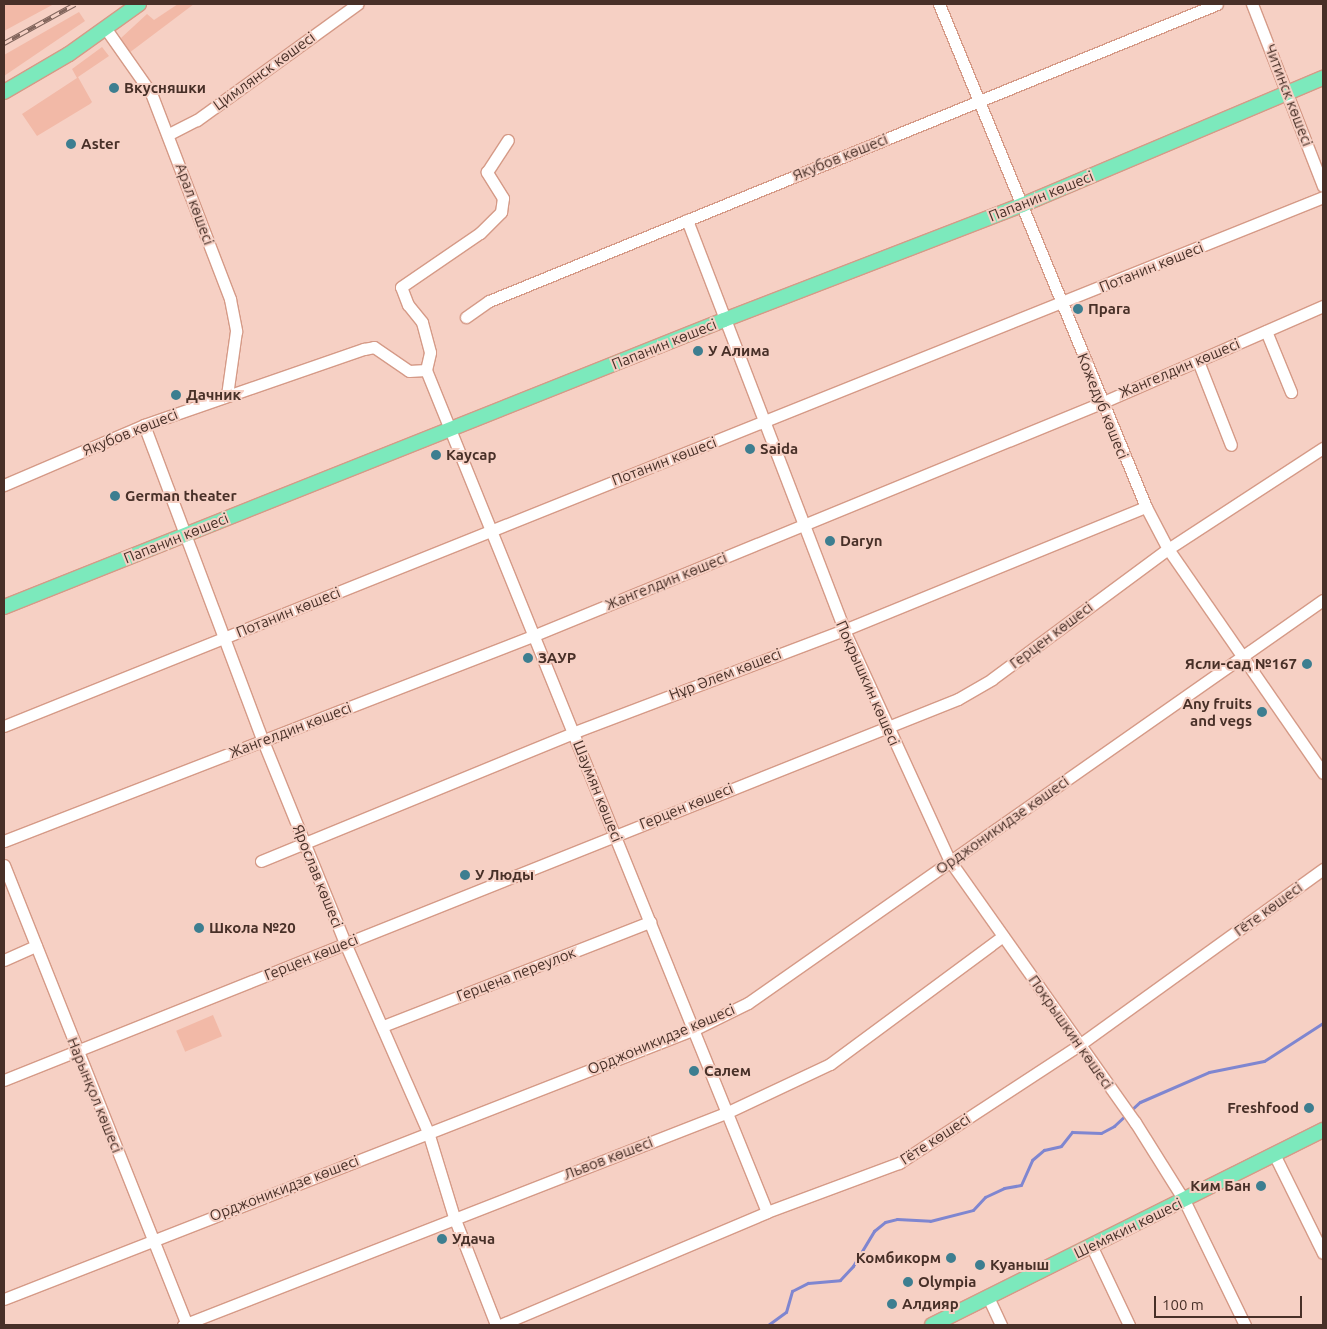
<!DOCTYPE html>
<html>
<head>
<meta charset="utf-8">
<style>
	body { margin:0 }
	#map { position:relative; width:1327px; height:1329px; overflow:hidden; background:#f6d0c4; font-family:Ubuntu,sans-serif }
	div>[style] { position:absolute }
	.green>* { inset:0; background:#f2b9a7; transform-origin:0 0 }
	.stream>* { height:3px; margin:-1.5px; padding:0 1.5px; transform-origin:1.5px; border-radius:1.5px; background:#7f86d0 }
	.roads { filter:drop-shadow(1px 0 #d59a87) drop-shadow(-1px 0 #d59a87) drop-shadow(0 1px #d59a87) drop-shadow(0 -1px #d59a87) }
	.minor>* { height:11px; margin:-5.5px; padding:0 5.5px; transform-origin:5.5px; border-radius:5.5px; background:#fff }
	.major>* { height:14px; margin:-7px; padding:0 7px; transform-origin:7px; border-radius:7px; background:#7ce9bc }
	.rail>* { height:5px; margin-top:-2.5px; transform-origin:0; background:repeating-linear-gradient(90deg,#f6d0c4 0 9px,#83665d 0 18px); box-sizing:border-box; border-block:1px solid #83665d }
	.dots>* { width:14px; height:14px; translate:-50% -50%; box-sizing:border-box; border:2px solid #f6d0c4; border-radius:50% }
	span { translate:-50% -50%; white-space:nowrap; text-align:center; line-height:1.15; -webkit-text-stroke:4px #f6d0c4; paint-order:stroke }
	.street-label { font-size:15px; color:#483028 }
	.poi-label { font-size:15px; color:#483028; font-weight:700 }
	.left { translate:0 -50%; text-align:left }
	.right { translate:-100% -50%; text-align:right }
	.frame { position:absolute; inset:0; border:5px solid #483028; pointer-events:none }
	.scale { position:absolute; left:1154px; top:1296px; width:148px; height:22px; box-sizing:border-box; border:2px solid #483028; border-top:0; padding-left:6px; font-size:15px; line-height:18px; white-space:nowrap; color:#483028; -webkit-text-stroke:4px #f6d0c4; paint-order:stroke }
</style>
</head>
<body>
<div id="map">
	<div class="green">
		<div style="clip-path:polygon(4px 4px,54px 4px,4px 31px)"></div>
		<div style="clip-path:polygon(178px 4px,194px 4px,129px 53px,121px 38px,147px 14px,154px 20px)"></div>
		<div style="clip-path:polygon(79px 12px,85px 21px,4px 76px,4px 55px)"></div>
		<div style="clip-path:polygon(102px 47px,109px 56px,78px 77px,92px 102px,90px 104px,37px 136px,22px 114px,77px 78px,72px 69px)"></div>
		<div style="left:213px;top:1015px;width:23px;height:40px;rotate:67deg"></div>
	</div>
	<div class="stream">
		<div style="left:768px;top:1325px;width:22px;rotate:-36deg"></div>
		<div style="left:786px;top:1312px;width:22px;rotate:-74deg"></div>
		<div style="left:792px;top:1291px;width:18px;rotate:-27deg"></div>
		<div style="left:808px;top:1283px;width:32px;rotate:-5deg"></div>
		<div style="left:840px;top:1280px;width:19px;rotate:-47deg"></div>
		<div style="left:853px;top:1266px;width:41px;rotate:-59deg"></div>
		<div style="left:874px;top:1231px;width:14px;rotate:-39deg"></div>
		<div style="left:885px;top:1222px;width:12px;rotate:-14deg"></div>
		<div style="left:897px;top:1219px;width:33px;rotate:3deg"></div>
		<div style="left:930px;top:1221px;width:44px;rotate:-14.3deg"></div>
		<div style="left:973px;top:1210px;width:18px;rotate:-47deg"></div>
		<div style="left:985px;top:1197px;width:21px;rotate:-25deg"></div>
		<div style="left:1004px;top:1188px;width:17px;rotate:-10deg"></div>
		<div style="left:1021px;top:1185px;width:27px;rotate:-66deg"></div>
		<div style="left:1032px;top:1160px;width:16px;rotate:-40deg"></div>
		<div style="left:1044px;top:1150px;width:17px;rotate:-13deg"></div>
		<div style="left:1061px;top:1146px;width:18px;rotate:-52deg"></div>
		<div style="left:1072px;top:1132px;width:29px;rotate:2deg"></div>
		<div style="left:1101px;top:1133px;width:15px;rotate:-28deg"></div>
		<div style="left:1114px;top:1126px;width:35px;rotate:-43deg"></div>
		<div style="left:1140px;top:1102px;width:75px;rotate:-23.5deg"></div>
		<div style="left:1209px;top:1072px;width:56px;rotate:-11.3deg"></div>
		<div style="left:1264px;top:1061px;width:70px;rotate:-32.8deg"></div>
	</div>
	<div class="roads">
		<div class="minor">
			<div style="left:939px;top:4px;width:544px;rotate:67.63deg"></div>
			<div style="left:1146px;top:507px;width:47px;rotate:62.4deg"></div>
			<div style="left:1168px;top:549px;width:272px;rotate:55.3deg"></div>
			<div style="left:1252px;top:4px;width:195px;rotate:68.7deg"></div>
			<div style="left:106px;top:29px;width:78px;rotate:54.9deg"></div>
			<div style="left:151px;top:93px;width:221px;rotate:69deg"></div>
			<div style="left:230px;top:299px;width:33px;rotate:79deg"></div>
			<div style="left:236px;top:331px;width:65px;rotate:98deg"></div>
			<div style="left:169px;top:134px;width:31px;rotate:-27deg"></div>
			<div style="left:197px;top:120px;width:198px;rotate:-35.9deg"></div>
			<div style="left:687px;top:220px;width:439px;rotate:69deg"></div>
			<div style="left:844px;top:630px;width:254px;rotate:65.4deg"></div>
			<div style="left:950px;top:861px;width:320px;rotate:54.7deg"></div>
			<div style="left:1135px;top:1122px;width:92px;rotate:57.9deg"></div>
			<div style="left:1184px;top:1200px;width:139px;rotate:64deg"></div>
			<div style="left:466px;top:317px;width:28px;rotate:-35deg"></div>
			<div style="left:489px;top:301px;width:786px;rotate:-22.19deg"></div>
			<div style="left:1266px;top:331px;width:66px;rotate:67.7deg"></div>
			<div style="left:1198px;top:361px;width:90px;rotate:68.6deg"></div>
			<div style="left:426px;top:370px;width:908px;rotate:67.95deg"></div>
			<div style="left:426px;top:370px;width:18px;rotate:-77deg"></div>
			<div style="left:430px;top:352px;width:31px;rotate:-105deg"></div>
			<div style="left:422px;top:322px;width:22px;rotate:-129deg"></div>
			<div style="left:408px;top:305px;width:19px;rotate:-111deg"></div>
			<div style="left:401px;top:287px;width:96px;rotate:-34.4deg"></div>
			<div style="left:480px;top:233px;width:30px;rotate:-45deg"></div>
			<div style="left:501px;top:212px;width:14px;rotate:-82deg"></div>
			<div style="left:503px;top:198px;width:31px;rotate:-122deg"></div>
			<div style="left:487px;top:172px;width:38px;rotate:-57deg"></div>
			<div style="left:144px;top:425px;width:338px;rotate:69.4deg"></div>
			<div style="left:263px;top:741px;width:218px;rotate:67.9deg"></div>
			<div style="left:345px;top:943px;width:206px;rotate:66.3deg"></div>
			<div style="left:428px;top:1132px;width:89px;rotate:73deg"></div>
			<div style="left:454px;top:1217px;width:116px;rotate:68.7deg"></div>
			<div style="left:4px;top:485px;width:152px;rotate:-23.2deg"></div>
			<div style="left:144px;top:425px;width:233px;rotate:-19.1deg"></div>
			<div style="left:364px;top:349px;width:10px;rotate:-11deg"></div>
			<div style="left:374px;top:347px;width:42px;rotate:34.4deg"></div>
			<div style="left:409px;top:371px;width:17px;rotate:-3deg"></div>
			<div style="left:4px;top:726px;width:1421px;rotate:-21.85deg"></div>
			<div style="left:4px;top:841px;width:570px;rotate:-21.2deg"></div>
			<div style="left:535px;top:635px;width:612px;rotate:-22.29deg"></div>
			<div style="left:1101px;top:403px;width:242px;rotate:-23.6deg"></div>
			<div style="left:261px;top:861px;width:339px;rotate:-22.3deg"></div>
			<div style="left:575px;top:732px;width:288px;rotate:-20.8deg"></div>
			<div style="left:844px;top:630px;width:326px;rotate:-22.2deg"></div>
			<div style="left:4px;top:865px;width:495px;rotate:68.3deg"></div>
			<div style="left:4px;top:960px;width:35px;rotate:-24deg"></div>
			<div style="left:383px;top:1026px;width:287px;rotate:-21.3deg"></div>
			<div style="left:4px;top:1080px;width:1027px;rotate:-21.77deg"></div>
			<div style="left:958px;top:699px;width:39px;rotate:-30deg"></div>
			<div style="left:992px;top:679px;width:219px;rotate:-36.5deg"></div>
			<div style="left:1168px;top:549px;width:185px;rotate:-33.1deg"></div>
			<div style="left:1274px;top:1154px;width:110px;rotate:63.7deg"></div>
			<div style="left:1091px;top:1245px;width:89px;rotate:64.6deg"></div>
			<div style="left:988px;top:1297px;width:31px;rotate:65deg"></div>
			<div style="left:4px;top:1299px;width:742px;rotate:-21.34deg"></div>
			<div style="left:695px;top:1029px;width:59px;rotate:-26.1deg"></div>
			<div style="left:748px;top:1003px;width:702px;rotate:-35.03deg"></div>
			<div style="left:183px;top:1325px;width:585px;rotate:-21.35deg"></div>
			<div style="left:728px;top:1112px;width:113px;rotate:-25.2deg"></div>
			<div style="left:830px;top:1064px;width:215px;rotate:-36.5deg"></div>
			<div style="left:500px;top:1325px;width:290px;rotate:-22.9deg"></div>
			<div style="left:767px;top:1212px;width:141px;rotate:-20.4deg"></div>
			<div style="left:899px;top:1163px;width:215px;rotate:-33.2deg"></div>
			<div style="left:1079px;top:1045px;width:301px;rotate:-35.8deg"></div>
		</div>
		<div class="major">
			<div style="left:4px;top:92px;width:75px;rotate:-30.3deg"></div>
			<div style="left:69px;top:54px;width:86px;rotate:-35.5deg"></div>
			<div style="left:4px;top:607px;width:775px;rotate:-21.73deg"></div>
			<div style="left:724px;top:320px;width:319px;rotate:-21.1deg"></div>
			<div style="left:1022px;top:205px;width:327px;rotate:-22.9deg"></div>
			<div style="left:932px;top:1325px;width:437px;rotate:-26.5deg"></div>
		</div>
	</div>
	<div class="rail">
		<div style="left:4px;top:43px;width:81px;rotate:-28.8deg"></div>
	</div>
	<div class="dots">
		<div style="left:114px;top:88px;background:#3d7e90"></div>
		<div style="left:71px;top:144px;background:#3d7e90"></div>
		<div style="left:1078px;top:309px;background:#3d7e90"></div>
		<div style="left:698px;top:351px;background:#3d7e90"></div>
		<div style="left:176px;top:395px;background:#3d7e90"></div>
		<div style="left:750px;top:449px;background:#3d7e90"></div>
		<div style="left:436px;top:455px;background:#3d7e90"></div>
		<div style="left:115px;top:496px;background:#3d7e90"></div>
		<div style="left:830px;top:541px;background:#3d7e90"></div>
		<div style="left:528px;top:658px;background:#3d7e90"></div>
		<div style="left:1307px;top:664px;background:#3d7e90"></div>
		<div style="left:1262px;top:712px;background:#3d7e90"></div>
		<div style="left:465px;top:875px;background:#3d7e90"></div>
		<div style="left:199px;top:928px;background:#3d7e90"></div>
		<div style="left:694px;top:1071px;background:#3d7e90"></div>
		<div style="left:1309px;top:1108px;background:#3d7e90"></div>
		<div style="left:1261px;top:1186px;background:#3d7e90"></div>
		<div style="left:442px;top:1239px;background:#3d7e90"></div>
		<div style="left:951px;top:1258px;background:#3d7e90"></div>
		<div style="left:980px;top:1265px;background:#3d7e90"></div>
		<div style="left:908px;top:1282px;background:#3d7e90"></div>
		<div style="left:892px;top:1304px;background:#3d7e90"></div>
	</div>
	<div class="street-label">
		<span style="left:264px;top:71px;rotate:-36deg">Цимлянск көшесі</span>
		<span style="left:1289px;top:95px;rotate:69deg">Читинск көшесі</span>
		<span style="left:840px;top:157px;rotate:-22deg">Якубов көшесі</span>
		<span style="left:1041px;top:196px;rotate:-22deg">Папанин көшесі</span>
		<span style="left:195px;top:204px;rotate:70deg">Арал көшесі</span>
		<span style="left:1151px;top:267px;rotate:-22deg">Потанин көшесі</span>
		<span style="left:664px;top:344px;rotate:-22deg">Папанин көшесі</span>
		<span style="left:1179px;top:368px;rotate:-23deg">Жангелдин көшесі</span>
		<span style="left:1103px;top:406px;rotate:68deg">Кожедуб көшесі</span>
		<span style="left:130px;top:432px;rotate:-22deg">Якубов көшесі</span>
		<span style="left:664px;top:461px;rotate:-21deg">Потанин көшесі</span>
		<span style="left:176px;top:538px;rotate:-22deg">Папанин көшесі</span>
		<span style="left:666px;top:581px;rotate:-22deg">Жангелдин көшесі</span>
		<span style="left:288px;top:612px;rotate:-22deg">Потанин көшесі</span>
		<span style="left:1051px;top:635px;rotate:-37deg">Герцен көшесі</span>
		<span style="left:725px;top:674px;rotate:-21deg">Нұр Әлем көшесі</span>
		<span style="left:868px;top:683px;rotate:66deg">Покрышкин көшесі</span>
		<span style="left:290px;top:730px;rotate:-21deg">Жангелдин көшесі</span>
		<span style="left:598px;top:791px;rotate:68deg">Шаумян көшесі</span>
		<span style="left:686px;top:806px;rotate:-22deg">Герцен көшесі</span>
		<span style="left:1002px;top:825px;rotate:-35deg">Орджоникидзе көшесі</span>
		<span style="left:318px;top:876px;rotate:68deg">Ярослав көшесі</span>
		<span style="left:1268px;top:909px;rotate:-36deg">Гёте көшесі</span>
		<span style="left:311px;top:957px;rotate:-22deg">Герцен көшесі</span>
		<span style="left:516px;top:974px;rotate:-21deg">Герцена переулок</span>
		<span style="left:1071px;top:1032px;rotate:55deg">Покрышкин көшесі</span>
		<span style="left:661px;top:1039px;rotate:-23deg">Орджоникидзе көшесі</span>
		<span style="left:95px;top:1095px;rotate:68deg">Нарынқол көшесі</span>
		<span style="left:935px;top:1139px;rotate:-33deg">Гёте көшесі</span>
		<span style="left:608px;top:1158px;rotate:-21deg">Львов көшесі</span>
		<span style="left:284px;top:1188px;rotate:-21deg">Орджоникидзе көшесі</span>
		<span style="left:1128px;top:1228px;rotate:-26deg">Шемякин көшесі</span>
	</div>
	<div class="poi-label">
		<span class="left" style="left:124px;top:88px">Вкусняшки</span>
		<span class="left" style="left:81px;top:144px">Aster</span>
		<span class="left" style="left:1088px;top:309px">Прага</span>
		<span class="left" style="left:708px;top:351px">У Алима</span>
		<span class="left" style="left:186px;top:395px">Дачник</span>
		<span class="left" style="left:760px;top:449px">Saida</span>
		<span class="left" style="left:446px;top:455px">Каусар</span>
		<span class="left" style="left:125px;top:496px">German theater</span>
		<span class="left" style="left:840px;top:541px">Daryn</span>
		<span class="left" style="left:538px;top:658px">ЗАУР</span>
		<span class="right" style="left:1297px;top:664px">Ясли-сад №167</span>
		<span class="right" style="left:1252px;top:712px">Any fruits<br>and vegs</span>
		<span class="left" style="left:475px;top:875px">У Люды</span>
		<span class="left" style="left:209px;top:928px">Школа №20</span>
		<span class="left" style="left:704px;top:1071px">Салем</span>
		<span class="right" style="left:1299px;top:1108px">Freshfood</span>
		<span class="right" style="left:1251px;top:1186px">Ким Бан</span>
		<span class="left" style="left:452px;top:1239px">Удача</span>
		<span class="right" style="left:941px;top:1258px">Комбикорм</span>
		<span class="left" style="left:990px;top:1265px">Куаныш</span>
		<span class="left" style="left:918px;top:1282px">Olympia</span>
		<span class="left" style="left:902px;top:1304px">Алдияр</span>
	</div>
	<div class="frame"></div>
	<div class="scale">100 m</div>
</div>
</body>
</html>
